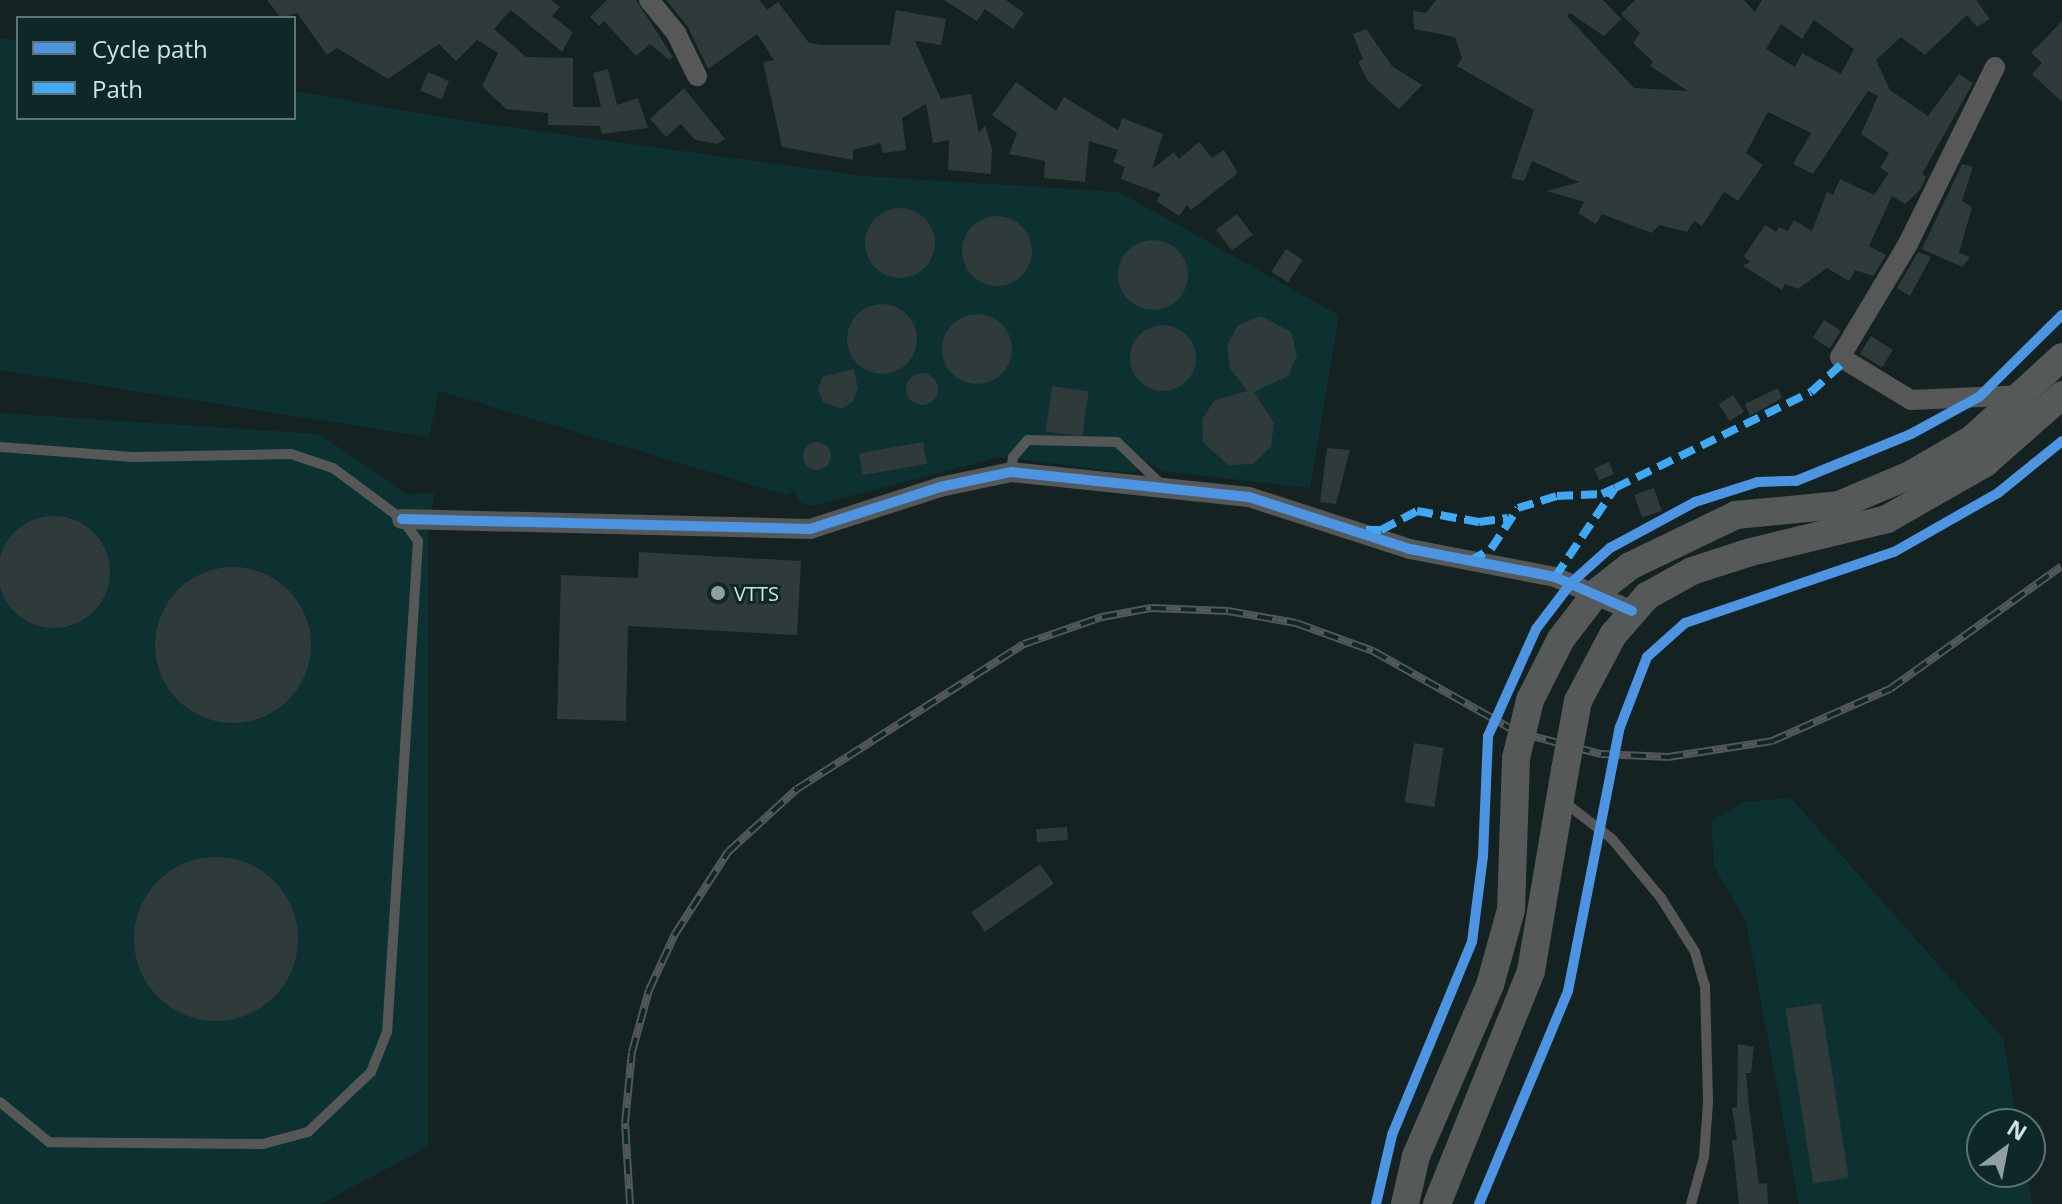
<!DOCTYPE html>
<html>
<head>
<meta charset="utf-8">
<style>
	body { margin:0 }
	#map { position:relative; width:2062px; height:1204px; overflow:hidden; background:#142222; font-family:"Open Sans",sans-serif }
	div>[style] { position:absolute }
	.built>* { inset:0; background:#0d3030 }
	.building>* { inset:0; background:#2f3a3a; transform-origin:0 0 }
	.round { border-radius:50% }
	.service>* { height:10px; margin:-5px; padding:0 5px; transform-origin:5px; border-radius:5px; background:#555856 }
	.minor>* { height:20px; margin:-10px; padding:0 10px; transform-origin:10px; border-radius:10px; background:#555856 }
	.secondary>* { height:28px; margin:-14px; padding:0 14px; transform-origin:14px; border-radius:14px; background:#555958 }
	.rail>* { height:8px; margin-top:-4px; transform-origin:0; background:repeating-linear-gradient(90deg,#0e2828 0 15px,#515857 0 30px); box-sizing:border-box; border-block:2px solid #515857 }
	.secondary-bridge>* { height:28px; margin:-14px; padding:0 14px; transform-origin:14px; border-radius:14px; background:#555958 }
	.quiet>* { height:8px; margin-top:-4px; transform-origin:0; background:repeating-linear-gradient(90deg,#3fa9f5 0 16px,transparent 0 24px) }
	.cycleway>* { height:10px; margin:-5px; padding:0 5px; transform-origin:5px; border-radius:5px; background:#4d94e3 }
	.dots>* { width:22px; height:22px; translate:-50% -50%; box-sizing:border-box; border:4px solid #0e2828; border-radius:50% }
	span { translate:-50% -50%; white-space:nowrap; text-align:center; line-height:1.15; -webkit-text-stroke:6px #0e2828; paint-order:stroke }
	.poi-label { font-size:20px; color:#d3e2e2 }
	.left { translate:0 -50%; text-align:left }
	.legend { position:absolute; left:16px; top:16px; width:280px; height:104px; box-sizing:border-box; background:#0e2828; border:2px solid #5d7272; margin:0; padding:10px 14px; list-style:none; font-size:24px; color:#d3e2e2 }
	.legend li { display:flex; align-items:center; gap:16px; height:40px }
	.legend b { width:40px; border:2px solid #5d7272 }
	.north { position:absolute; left:1966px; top:1108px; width:80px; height:80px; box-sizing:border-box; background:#0e2828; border:2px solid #5d7272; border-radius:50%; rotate:32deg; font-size:22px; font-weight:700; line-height:32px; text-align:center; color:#d3e2e2 }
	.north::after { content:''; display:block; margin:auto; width:28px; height:36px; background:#909f9f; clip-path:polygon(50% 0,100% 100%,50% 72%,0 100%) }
</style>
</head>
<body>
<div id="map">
	<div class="built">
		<div style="clip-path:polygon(0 38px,18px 41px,18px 118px,294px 118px,294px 91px,464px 121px,864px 176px,1119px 192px,1339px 315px,1310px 488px,1161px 471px,1148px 461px,1133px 473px,1000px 457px,812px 506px,799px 502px,794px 490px,787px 495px,439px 391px,429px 437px,0 370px)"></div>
		<div style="clip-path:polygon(0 413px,319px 434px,408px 494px,434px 493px,428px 538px,428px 1147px,320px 1204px,0 1204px)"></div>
		<div style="clip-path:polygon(1791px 798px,2003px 1038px,2018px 1124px,1982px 1124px,1982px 1172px,2027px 1172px,2032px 1204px,1799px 1204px,1746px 921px,1714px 866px,1711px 821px,1743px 802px)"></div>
	</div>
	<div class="building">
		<div style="clip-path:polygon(267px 0,551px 0,560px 7px,552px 16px,573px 32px,562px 52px,511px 10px,494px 29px,526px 57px,573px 58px,573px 107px,601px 107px,593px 73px,608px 69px,617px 105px,638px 98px,648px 128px,602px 134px,600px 126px,548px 125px,548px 113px,506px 109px,482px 86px,498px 53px,477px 40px,456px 61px,439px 44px,388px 79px,337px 48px,327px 55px,297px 13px,281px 18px)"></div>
		<div style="clip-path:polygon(607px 0,636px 0,673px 57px,669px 60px,650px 44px,636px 56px,604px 21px,599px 26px,590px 17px)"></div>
		<div style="clip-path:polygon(666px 0,759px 0,767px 10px,778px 2px,809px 43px,825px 45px,890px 45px,896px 10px,946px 19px,941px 45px,915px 41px,941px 99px,971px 94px,979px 133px,985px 125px,992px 149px,991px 174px,948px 170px,949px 140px,933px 143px,926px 104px,902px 118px,906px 150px,883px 153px,880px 143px,853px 150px,853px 160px,782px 147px,763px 62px,774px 60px,757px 34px,708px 69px,688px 27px)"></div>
		<div style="clip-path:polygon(944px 0,1006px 0,1024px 13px,1013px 29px,985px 9px,977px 21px)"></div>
		<div style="clip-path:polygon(evenodd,1436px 0,1603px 0,1621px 19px,1604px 36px,1570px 13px,1567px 16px,1634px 88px,1688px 91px,1650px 66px,1653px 62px,1633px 43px,1640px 33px,1621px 14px,1635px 0,1744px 0,1755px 12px,1762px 0,1976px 0,1990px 19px,1977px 27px,1967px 15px,1925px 55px,1901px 37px,1876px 60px,1890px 90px,1928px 116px,1959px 74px,1973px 83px,1922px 174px,1926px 177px,1920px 190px,1905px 204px,1892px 196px,1869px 246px,1886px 255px,1873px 276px,1855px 270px,1849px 281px,1827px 268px,1798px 289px,1785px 284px,1782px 290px,1743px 266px,1750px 262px,1744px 256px,1765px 225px,1776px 232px,1779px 227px,1788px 231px,1794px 220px,1812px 231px,1827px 192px,1833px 195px,1840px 179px,1874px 195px,1889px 173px,1880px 168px,1889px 153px,1861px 134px,1878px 96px,1868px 91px,1813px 174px,1793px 164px,1811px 133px,1768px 112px,1746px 153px,1763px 165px,1738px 201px,1724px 192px,1702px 226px,1694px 221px,1687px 232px,1659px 225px,1652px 233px,1602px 214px,1596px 224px,1578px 213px,1584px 202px,1547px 191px,1579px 182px,1532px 161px,1524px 181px,1511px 178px,1534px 110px,1457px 66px,1462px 58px,1455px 37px,1414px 29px,1413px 11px,1426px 13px,1436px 0,1814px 20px,1854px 49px,1841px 74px,1802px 53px,1795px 67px,1766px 49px,1781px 24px,1802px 39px,1814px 20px)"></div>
		<div style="clip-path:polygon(2062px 21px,2062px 102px,2032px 74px,2042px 63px,2031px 53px)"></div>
		<div style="clip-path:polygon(1366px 29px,1392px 66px,1422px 85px,1399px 109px,1368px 81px,1358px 62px,1363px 59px,1353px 34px)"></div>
		<div style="left:428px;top:72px;width:23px;height:20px;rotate:23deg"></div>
		<div style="clip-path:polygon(1016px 82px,1056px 111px,1064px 97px,1118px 130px,1122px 118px,1163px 134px,1152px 169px,1174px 152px,1179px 159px,1199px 142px,1212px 158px,1224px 150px,1238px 173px,1191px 210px,1187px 205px,1179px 216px,1156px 201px,1161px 194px,1121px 179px,1125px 167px,1113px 162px,1118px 150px,1089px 141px,1085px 182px,1044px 178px,1045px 161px,1009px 154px,1017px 133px,992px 115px)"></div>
		<div style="clip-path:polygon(684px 88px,725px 139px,717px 144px,695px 140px,681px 124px,666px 137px,650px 119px)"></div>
		<div style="clip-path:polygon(1962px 164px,1973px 167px,1962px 201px,1972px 207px,1959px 253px,1970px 257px,1962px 267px,1922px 249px)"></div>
		<div class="round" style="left:865px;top:208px;width:70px;height:70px"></div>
		<div style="left:1237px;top:214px;width:26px;height:26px;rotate:53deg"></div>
		<div class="round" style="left:962px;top:216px;width:70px;height:70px"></div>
		<div class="round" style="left:1118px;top:240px;width:70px;height:70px"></div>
		<div style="left:1286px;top:249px;width:20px;height:27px;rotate:33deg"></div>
		<div style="clip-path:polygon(1918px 252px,1931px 257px,1910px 296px,1897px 288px)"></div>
		<div class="round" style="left:847px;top:304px;width:70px;height:70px"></div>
		<div class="round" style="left:942px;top:314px;width:70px;height:70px"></div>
		<div style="clip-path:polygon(1261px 316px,1291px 332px,1297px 356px,1288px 376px,1254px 392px,1274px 423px,1271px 447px,1253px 464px,1228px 465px,1203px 442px,1202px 419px,1215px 400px,1247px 391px,1230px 368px,1227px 346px,1238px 325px)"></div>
		<div style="left:1824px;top:320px;width:20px;height:21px;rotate:33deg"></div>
		<div class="round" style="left:1130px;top:325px;width:66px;height:66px"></div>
		<div style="left:1871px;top:336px;width:26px;height:21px;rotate:32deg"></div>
		<div style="clip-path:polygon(854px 369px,858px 389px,853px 401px,842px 409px,823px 402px,818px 390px,822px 377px)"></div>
		<div class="round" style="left:906px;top:373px;width:32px;height:32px"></div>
		<div style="left:1052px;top:386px;width:37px;height:46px;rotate:8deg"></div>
		<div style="clip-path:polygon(1778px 388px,1782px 398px,1750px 416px,1745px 404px)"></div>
		<div style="left:1733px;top:395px;width:20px;height:17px;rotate:57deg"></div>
		<div class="round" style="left:803px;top:442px;width:28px;height:28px"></div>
		<div style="left:923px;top:442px;width:22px;height:65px;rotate:80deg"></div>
		<div style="clip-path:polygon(1327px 448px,1350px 450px,1336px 504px,1320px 502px)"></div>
		<div style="left:1609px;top:462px;width:13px;height:16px;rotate:67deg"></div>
		<div style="left:1654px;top:488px;width:24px;height:21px;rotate:71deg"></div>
		<div class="round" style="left:-2px;top:516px;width:112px;height:112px"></div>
		<div style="clip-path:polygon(639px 552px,801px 561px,797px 635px,628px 626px,626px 721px,557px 719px,561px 575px,638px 578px)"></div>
		<div class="round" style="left:155px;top:567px;width:156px;height:156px"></div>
		<div style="left:1414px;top:743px;width:30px;height:60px;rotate:9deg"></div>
		<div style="left:1067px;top:827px;width:13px;height:31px;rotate:86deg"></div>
		<div class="round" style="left:134px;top:857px;width:164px;height:164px"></div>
		<div style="left:1040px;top:864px;width:24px;height:84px;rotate:55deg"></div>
		<div style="left:1821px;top:1003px;width:177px;height:36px;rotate:81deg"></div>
		<div style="clip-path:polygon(1738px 1044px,1754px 1047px,1751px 1073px,1746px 1073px,1749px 1106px,1759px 1184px,1767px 1183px,1768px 1204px,1739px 1204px,1732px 1140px,1737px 1140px,1732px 1108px,1737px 1107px)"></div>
	</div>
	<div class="service">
		<div style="left:0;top:447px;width:133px;rotate:4.3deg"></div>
		<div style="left:133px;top:457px;width:158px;rotate:-1.1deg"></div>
		<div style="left:291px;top:454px;width:44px;rotate:18.4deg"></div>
		<div style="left:333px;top:468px;width:86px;rotate:36.5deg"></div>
		<div style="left:402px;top:519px;width:27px;rotate:54deg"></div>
		<div style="left:418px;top:541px;width:492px;rotate:93.6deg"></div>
		<div style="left:387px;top:1032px;width:43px;rotate:111.8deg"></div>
		<div style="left:371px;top:1072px;width:87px;rotate:136.4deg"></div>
		<div style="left:308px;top:1132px;width:47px;rotate:165.1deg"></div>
		<div style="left:263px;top:1144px;width:214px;rotate:-179.5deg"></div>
		<div style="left:49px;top:1142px;width:63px;rotate:-140.8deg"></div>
		<div style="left:1011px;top:472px;width:15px;rotate:-82deg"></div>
		<div style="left:1013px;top:457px;width:23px;rotate:-49deg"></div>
		<div style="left:1028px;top:440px;width:89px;rotate:1.3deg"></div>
		<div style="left:1117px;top:442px;width:62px;rotate:43.7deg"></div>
		<div style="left:1563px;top:801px;width:62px;rotate:37.8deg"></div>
		<div style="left:1612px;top:839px;width:77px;rotate:50.3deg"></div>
		<div style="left:1661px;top:898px;width:64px;rotate:57.8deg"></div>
		<div style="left:1695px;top:952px;width:35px;rotate:74deg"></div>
		<div style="left:1705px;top:986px;width:117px;rotate:88.5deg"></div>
		<div style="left:1708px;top:1103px;width:54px;rotate:94.2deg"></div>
		<div style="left:1704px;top:1157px;width:49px;rotate:105.5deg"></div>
	</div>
	<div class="minor">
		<div style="left:649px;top:0;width:43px;rotate:50.7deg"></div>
		<div style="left:676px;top:33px;width:48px;rotate:64deg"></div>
		<div style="left:1995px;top:67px;width:197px;rotate:116.2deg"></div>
		<div style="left:1908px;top:244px;width:132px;rotate:121deg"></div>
		<div style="left:1840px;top:357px;width:83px;rotate:31.2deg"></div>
		<div style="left:1911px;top:400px;width:114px;rotate:-2.5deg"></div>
		<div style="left:402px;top:519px;width:408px;rotate:1.4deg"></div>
		<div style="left:810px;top:529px;width:137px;rotate:-17.9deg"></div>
		<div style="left:940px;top:487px;width:73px;rotate:-11.9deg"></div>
		<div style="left:1011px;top:472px;width:239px;rotate:6deg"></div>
		<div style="left:1249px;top:497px;width:169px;rotate:17.9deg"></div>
		<div style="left:1410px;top:549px;width:148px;rotate:10.9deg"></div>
		<div style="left:1555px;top:577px;width:84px;rotate:23.8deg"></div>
	</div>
	<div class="secondary">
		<div style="left:1530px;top:700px;width:68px;rotate:-63.1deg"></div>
		<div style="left:1561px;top:639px;width:59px;rotate:-52.5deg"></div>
		<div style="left:1597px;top:592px;width:42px;rotate:-38.2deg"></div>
		<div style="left:1630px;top:566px;width:118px;rotate:-25.7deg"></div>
		<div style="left:1736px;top:515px;width:103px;rotate:-5.5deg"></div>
		<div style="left:1839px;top:505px;width:77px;rotate:-22.9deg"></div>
		<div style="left:1910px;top:475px;width:72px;rotate:-30.1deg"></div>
		<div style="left:1972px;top:439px;width:122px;rotate:-42.3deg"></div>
		<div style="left:1578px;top:701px;width:75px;rotate:-62.1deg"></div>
		<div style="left:1613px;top:635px;width:52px;rotate:-48.9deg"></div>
		<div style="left:1647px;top:596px;width:51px;rotate:-29.1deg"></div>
		<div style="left:1692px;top:571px;width:62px;rotate:-17.9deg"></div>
		<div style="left:1751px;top:552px;width:140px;rotate:-13.6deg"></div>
		<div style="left:1887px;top:519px;width:113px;rotate:-29.7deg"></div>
		<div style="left:1985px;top:463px;width:103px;rotate:-41.4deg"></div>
		<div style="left:1405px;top:1204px;width:49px;rotate:-77.1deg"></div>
		<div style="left:1416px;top:1156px;width:186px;rotate:-66.6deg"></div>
		<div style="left:1490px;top:985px;width:78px;rotate:-74.4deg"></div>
		<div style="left:1511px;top:910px;width:152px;rotate:-88.1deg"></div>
		<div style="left:1437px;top:1204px;width:251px;rotate:-68deg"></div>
		<div style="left:1531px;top:971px;width:204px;rotate:-80.4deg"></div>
	</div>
	<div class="rail">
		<div style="left:630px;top:1204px;width:81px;rotate:-93.5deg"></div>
		<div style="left:625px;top:1123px;width:71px;rotate:-84.4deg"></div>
		<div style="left:632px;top:1052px;width:64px;rotate:-74.7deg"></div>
		<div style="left:649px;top:990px;width:62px;rotate:-65.1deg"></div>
		<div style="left:675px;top:934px;width:98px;rotate:-57.1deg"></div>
		<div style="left:728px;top:852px;width:93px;rotate:-42.4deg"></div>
		<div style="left:797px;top:789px;width:269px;rotate:-32.6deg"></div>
		<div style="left:1024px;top:644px;width:83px;rotate:-19.1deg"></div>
		<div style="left:1102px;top:617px;width:50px;rotate:-10.4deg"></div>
		<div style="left:1151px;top:608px;width:77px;rotate:2.2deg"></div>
		<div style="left:1228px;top:611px;width:69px;rotate:10deg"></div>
		<div style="left:1296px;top:623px;width:82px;rotate:20deg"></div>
		<div style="left:1373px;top:651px;width:165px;rotate:29.4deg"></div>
		<div style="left:1517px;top:732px;width:87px;rotate:14.7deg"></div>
		<div style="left:1601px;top:754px;width:67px;rotate:2.6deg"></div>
		<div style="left:1668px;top:757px;width:105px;rotate:-8.7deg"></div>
		<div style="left:1772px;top:741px;width:129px;rotate:-23.8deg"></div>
		<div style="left:1890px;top:689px;width:211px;rotate:-35.6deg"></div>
	</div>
	<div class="secondary-bridge">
		<div style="left:1516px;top:758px;width:60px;rotate:-76.4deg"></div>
		<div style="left:1565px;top:770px;width:70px;rotate:-79.3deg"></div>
	</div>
	<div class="quiet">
		<div style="left:1366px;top:530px;width:15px"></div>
		<div style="left:1381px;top:530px;width:41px;rotate:-27.8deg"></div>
		<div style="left:1417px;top:511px;width:63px;rotate:10.1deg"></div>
		<div style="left:1479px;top:522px;width:29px;rotate:-8deg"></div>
		<div style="left:1470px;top:561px;width:24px;rotate:-30deg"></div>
		<div style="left:1491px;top:549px;width:49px;rotate:-56.6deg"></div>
		<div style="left:1518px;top:508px;width:41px;rotate:-17.1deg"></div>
		<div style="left:1557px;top:496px;width:45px;rotate:-2.5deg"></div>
		<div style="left:1602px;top:494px;width:14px;rotate:-25deg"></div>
		<div style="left:1555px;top:577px;width:107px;rotate:-56deg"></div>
		<div style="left:1615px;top:488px;width:218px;rotate:-26.1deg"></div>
		<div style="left:1811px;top:392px;width:45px;rotate:-42.3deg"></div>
	</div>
	<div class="cycleway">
		<div style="left:402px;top:519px;width:408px;rotate:1.4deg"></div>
		<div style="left:810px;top:529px;width:137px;rotate:-17.9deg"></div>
		<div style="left:940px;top:487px;width:73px;rotate:-11.9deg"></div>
		<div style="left:1011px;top:472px;width:239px;rotate:6deg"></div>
		<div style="left:1249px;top:497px;width:169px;rotate:17.9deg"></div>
		<div style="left:1410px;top:549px;width:148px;rotate:10.9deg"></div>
		<div style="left:1555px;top:577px;width:84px;rotate:23.8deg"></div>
		<div style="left:1376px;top:1204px;width:71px;rotate:-76.9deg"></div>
		<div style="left:1392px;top:1135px;width:209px;rotate:-67.5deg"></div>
		<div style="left:1472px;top:942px;width:87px;rotate:-82.7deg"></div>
		<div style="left:1483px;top:856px;width:120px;rotate:-87.6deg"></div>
		<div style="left:1488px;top:736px;width:117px;rotate:-65.8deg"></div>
		<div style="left:1536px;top:629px;width:58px;rotate:-52.7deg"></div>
		<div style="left:1571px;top:583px;width:52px;rotate:-41.9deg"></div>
		<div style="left:1610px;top:548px;width:97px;rotate:-28.4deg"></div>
		<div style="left:1695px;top:502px;width:66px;rotate:-17.6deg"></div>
		<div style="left:1758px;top:482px;width:38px;rotate:-2deg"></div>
		<div style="left:1796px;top:481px;width:124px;rotate:-22.2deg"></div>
		<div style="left:1911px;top:434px;width:77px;rotate:-28.6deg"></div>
		<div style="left:1979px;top:397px;width:117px;rotate:-44.7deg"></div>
		<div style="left:1479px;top:1204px;width:231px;rotate:-67.3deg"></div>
		<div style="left:1568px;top:991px;width:269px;rotate:-78.9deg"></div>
		<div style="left:1620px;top:727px;width:75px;rotate:-68.9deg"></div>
		<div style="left:1647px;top:657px;width:51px;rotate:-41.8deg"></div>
		<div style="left:1685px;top:623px;width:221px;rotate:-18.8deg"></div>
		<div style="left:1894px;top:552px;width:120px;rotate:-29.6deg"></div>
		<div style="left:1998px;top:493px;width:82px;rotate:-39.1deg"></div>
	</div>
	<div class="dots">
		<div style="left:718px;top:593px;background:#909f9f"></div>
	</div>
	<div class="poi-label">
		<span class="left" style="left:734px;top:593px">VTTS</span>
	</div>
	<ul class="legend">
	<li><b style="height:10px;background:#4d94e3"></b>Cycle path</li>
	<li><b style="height:10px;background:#3fa9f5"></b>Path</li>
	</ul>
	<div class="north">N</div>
</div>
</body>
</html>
